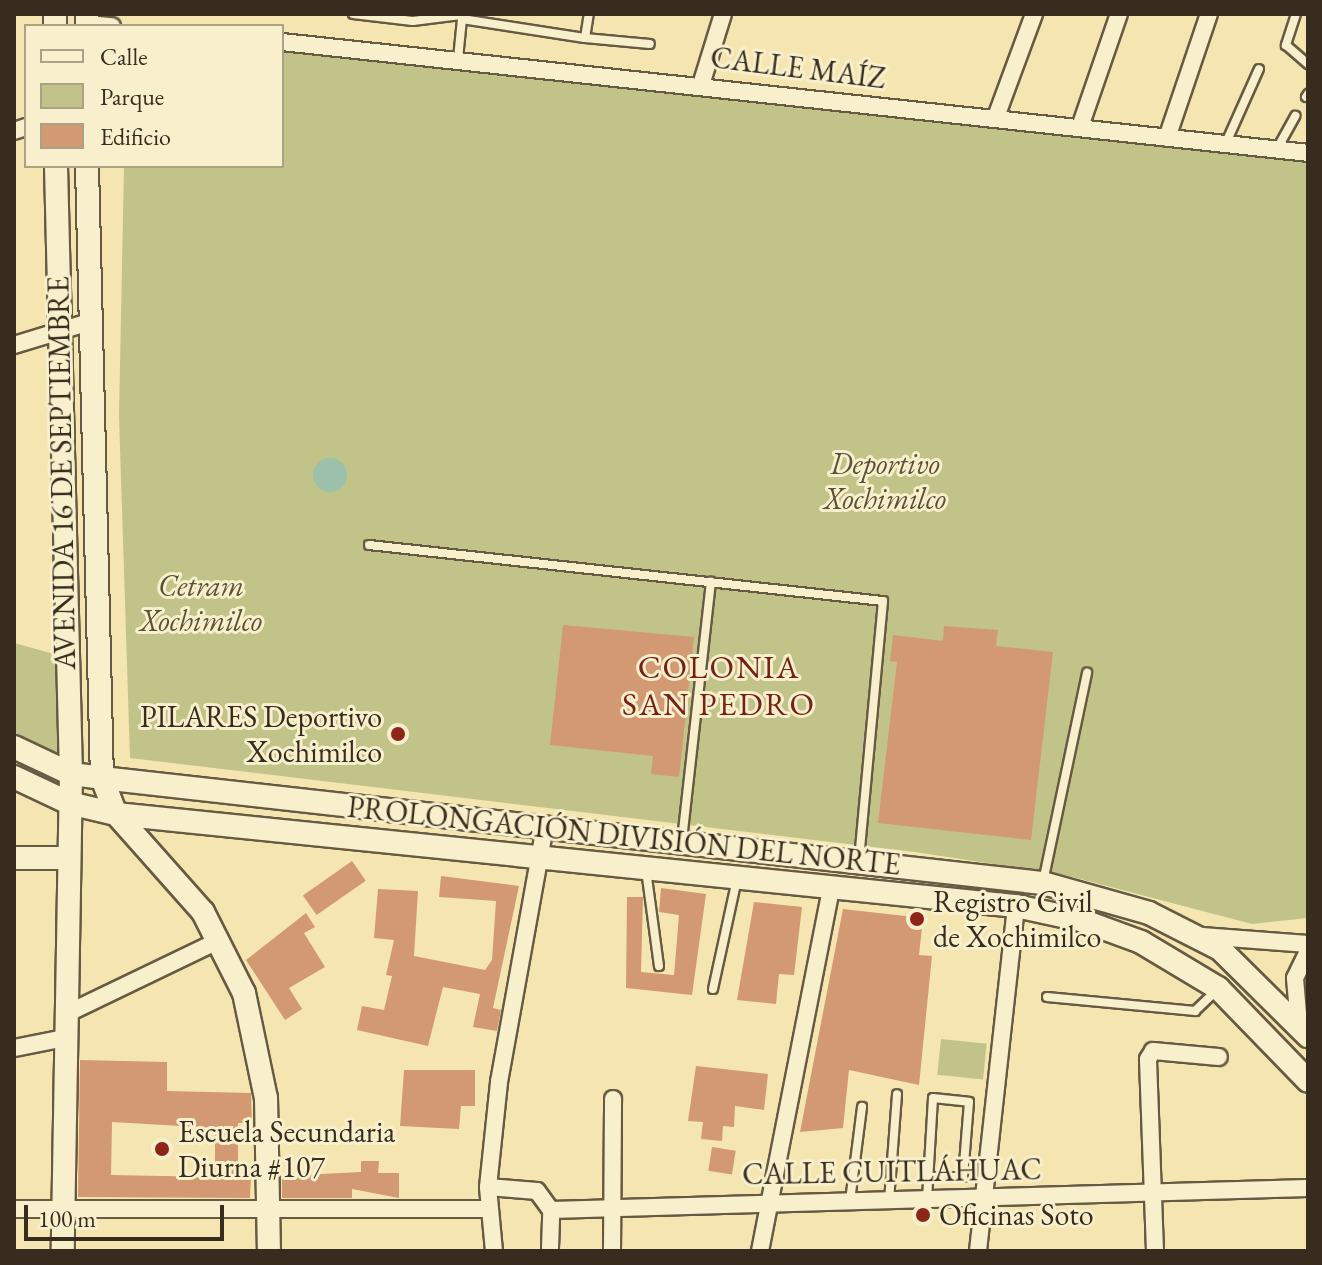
<!DOCTYPE html>
<html>
<head>
<meta charset="utf-8">
<style>
	body { margin:0 }
	#map { position:relative; width:1322px; height:1265px; overflow:hidden; background:#f5e6b1; font-family:"EB Garamond",serif }
	div>[style] { position:absolute }
	.green>* { inset:0; background:#c1c388; transform-origin:0 0 }
	.water>* { inset:0; background:#9cc0ab }
	.round { border-radius:50% }
	.building>* { inset:0; background:#d39972; transform-origin:0 0 }
	.roads { filter:drop-shadow(2px 0 #675a43) drop-shadow(-2px 0 #675a43) drop-shadow(0 2px #675a43) drop-shadow(0 -2px #675a43) }
	.lane>* { height:8px; margin:-4px; padding:0 4px; transform-origin:4px; border-radius:4px; background:#f8efcc }
	.street>* { height:16px; margin:-8px; padding:0 8px; transform-origin:8px; border-radius:8px; background:#f8efcc }
	.secondary>* { height:22px; margin:-11px; padding:0 11px; transform-origin:11px; border-radius:11px; background:#f8efcc }
	.dots>* { width:22px; height:22px; translate:-50% -50%; box-sizing:border-box; border:4px solid #f8efcc; border-radius:50% }
	span { translate:-50% -50%; white-space:nowrap; text-align:center; line-height:1.15; -webkit-text-stroke:6px #f8efcc; paint-order:stroke }
	.street-label { font-size:30px; color:#382c1e }
	.park-label { font-size:30px; color:#5a5238; font-style:italic }
	.poi-label { font-size:30px; color:#382c1e }
	.right { translate:-100% -50%; text-align:right }
	.left { translate:0 -50%; text-align:left }
	.neighbourhood-label { font-size:32px; color:#7a1f14; letter-spacing:2px }
	.frame { position:absolute; inset:0; border:16px solid #382c1e; pointer-events:none }
	.legend { position:absolute; left:24px; top:24px; width:260px; height:144px; box-sizing:border-box; background:#f8efcc; border:2px solid #aba186; margin:0; padding:10px 14px; list-style:none; font-size:24px; color:#382c1e }
	.legend li { display:flex; align-items:center; gap:16px; height:40px }
	.legend b { width:40px; border:2px solid #aba186 }
	.scale { position:absolute; left:24px; top:1205px; width:200px; height:36px; box-sizing:border-box; border:4px solid #382c1e; border-top:0; padding-left:10px; font-size:24px; line-height:28px; white-space:nowrap; color:#382c1e; -webkit-text-stroke:6px #f8efcc; paint-order:stroke }
</style>
</head>
<body>
<div id="map">
	<div class="green">
		<div style="clip-path:polygon(282px 48px,1308px 159px,1308px 918px,1252px 924px,1065px 875px,915px 852px,130px 758px,119px 416px,124px 166px,282px 166px)"></div>
		<div style="clip-path:polygon(14px 643px,54px 654px,65px 764px,14px 738px)"></div>
		<div style="left:941px;top:1039px;width:46px;height:36px;rotate:6deg"></div>
	</div>
	<div class="water">
		<div class="round" style="left:313px;top:458px;width:34px;height:34px"></div>
	</div>
	<div class="building">
		<div style="clip-path:polygon(563px 625px,694px 637px,679px 777px,651px 774px,653px 756px,550px 745px)"></div>
		<div style="clip-path:polygon(944px 626px,998px 630px,996px 646px,1053px 652px,1031px 840px,878px 823px,897px 662px,890px 661px,893px 635px,943px 641px)"></div>
		<div style="left:352px;top:861px;width:24px;height:60px;rotate:55deg"></div>
		<div style="clip-path:polygon(441px 876px,519px 886px,493px 1008px,501px 1010px,497px 1031px,473px 1027px,480px 994px,443px 987px,428px 1046px,357px 1030px,362px 1006px,384px 1010px,392px 976px,386px 975px,394px 940px,374px 938px,378px 889px,418px 891px,414px 956px,485px 970px,492px 960px,496px 901px,439px 897px)"></div>
		<div style="clip-path:polygon(661px 888px,706px 894px,692px 995px,626px 988px,627px 897px,643px 897px,641px 972px,674px 975px,679px 915px,659px 912px)"></div>
		<div style="clip-path:polygon(754px 902px,802px 907px,794px 975px,779px 974px,776px 1004px,737px 1000px)"></div>
		<div style="clip-path:polygon(843px 909px,923px 918px,919px 955px,932px 956px,919px 1085px,849px 1070px,843px 1128px,800px 1132px)"></div>
		<div style="clip-path:polygon(306px 913px,315px 927px,304px 933px,325px 967px,289px 988px,302px 1009px,285px 1020px,246px 960px)"></div>
		<div style="clip-path:polygon(evenodd,80px 1060px,167px 1062px,167px 1091px,251px 1093px,252px 1123px,238px 1123px,238px 1175px,251px 1176px,250px 1198px,78px 1197px,80px 1060px,112px 1122px,215px 1128px,215px 1177px,111px 1175px,112px 1122px)"></div>
		<div style="clip-path:polygon(696px 1066px,768px 1074px,764px 1110px,735px 1106px,734px 1127px,723px 1126px,722px 1141px,701px 1139px,703px 1122px,688px 1121px)"></div>
		<div style="clip-path:polygon(404px 1070px,475px 1070px,475px 1106px,461px 1106px,459px 1129px,400px 1126px)"></div>
		<div style="left:712px;top:1147px;width:24px;height:24px;rotate:9deg"></div>
		<div style="clip-path:polygon(361px 1161px,379px 1161px,378px 1173px,399px 1173px,399px 1198px,352px 1189px,352px 1198px,282px 1198px,282px 1176px,361px 1172px)"></div>
	</div>
	<div class="roads">
		<div class="lane">
			<div style="left:353px;top:14px;width:60px;rotate:6.7deg"></div>
			<div style="left:413px;top:21px;width:48px;rotate:-7.1deg"></div>
			<div style="left:1296px;top:14px;width:33px;rotate:108deg"></div>
			<div style="left:1286px;top:45px;width:29px;rotate:41deg"></div>
			<div style="left:585px;top:38px;width:65px;rotate:5.3deg"></div>
			<div style="left:458px;top:59px;width:40px;rotate:-84.3deg"></div>
			<div style="left:462px;top:19px;width:124px;rotate:8.8deg"></div>
			<div style="left:585px;top:38px;width:24px;rotate:-81deg"></div>
			<div style="left:1306px;top:97px;width:4px;rotate:-56deg"></div>
			<div style="left:1225px;top:145px;width:83px;rotate:-65.9deg"></div>
			<div style="left:1277px;top:149px;width:38px;rotate:-61deg"></div>
			<div style="left:369px;top:545px;width:517px;rotate:6.22deg"></div>
			<div style="left:883px;top:601px;width:260px;rotate:95.3deg"></div>
			<div style="left:682px;top:840px;width:260px;rotate:-83.6deg"></div>
			<div style="left:646px;top:870px;width:97px;rotate:82.3deg"></div>
			<div style="left:1043px;top:882px;width:214px;rotate:-78.1deg"></div>
			<div style="left:713px;top:989px;width:113px;rotate:-77.7deg"></div>
			<div style="left:1047px;top:997px;width:149px;rotate:5.4deg"></div>
			<div style="left:1195px;top:1011px;width:32px;rotate:-44deg"></div>
			<div style="left:927px;top:1199px;width:101px;rotate:-86.6deg"></div>
			<div style="left:933px;top:1098px;width:36px;rotate:6deg"></div>
			<div style="left:969px;top:1102px;width:75px;rotate:94.6deg"></div>
			<div style="left:963px;top:1177px;width:35px;rotate:180deg"></div>
			<div style="left:850px;top:1201px;width:95px;rotate:-82.7deg"></div>
			<div style="left:889px;top:1201px;width:107px;rotate:-85.7deg"></div>
		</div>
		<div class="street">
			<div style="left:87px;top:24px;width:25px;rotate:5deg"></div>
			<div style="left:282px;top:42px;width:1032px;rotate:6.17deg"></div>
			<div style="left:701px;top:85px;width:74px;rotate:-72.8deg"></div>
			<div style="left:996px;top:117px;width:110px;rotate:-69.7deg"></div>
			<div style="left:1080px;top:127px;width:120px;rotate:-71deg"></div>
			<div style="left:14px;top:131px;width:13px;rotate:-18deg"></div>
			<div style="left:1167px;top:138px;width:131px;rotate:-71.3deg"></div>
			<div style="left:14px;top:345px;width:75px;rotate:-17deg"></div>
			<div style="left:1202px;top:936px;width:106px;rotate:4.3deg"></div>
			<div style="left:66px;top:1014px;width:171px;rotate:-25.7deg"></div>
			<div style="left:1299px;top:1025px;width:47px;rotate:-94.9deg"></div>
			<div style="left:1295px;top:978px;width:30px;rotate:-64deg"></div>
			<div style="left:14px;top:1048px;width:52px;rotate:-11.1deg"></div>
			<div style="left:488px;top:1187px;width:49px;rotate:4.7deg"></div>
			<div style="left:537px;top:1191px;width:24px;rotate:54deg"></div>
			<div style="left:551px;top:1210px;width:757px;rotate:-1.66deg"></div>
			<div style="left:14px;top:1209px;width:474px"></div>
			<div style="left:550px;top:1248px;width:38px;rotate:-88deg"></div>
			<div style="left:494px;top:1251px;width:64px;rotate:-95.4deg"></div>
			<div style="left:488px;top:1187px;width:106px;rotate:-84deg"></div>
			<div style="left:499px;top:1082px;width:259px;rotate:-79.8deg"></div>
			<div style="left:612px;top:1251px;width:152px;rotate:-89.6deg"></div>
			<div style="left:760px;top:1251px;width:370px;rotate:-78.9deg"></div>
			<div style="left:978px;top:1251px;width:347px;rotate:-83.7deg"></div>
			<div style="left:1155px;top:1251px;width:192px;rotate:-92.1deg"></div>
			<div style="left:1148px;top:1059px;width:9px;rotate:-58deg"></div>
			<div style="left:1153px;top:1051px;width:66px;rotate:5.2deg"></div>
		</div>
		<div class="secondary">
			<div style="left:55px;top:14px;width:12px;rotate:90deg"></div>
			<div style="left:87px;top:14px;width:12px;rotate:90deg"></div>
			<div style="left:56px;top:166px;width:608px;rotate:88.59deg"></div>
			<div style="left:71px;top:774px;width:477px;rotate:91deg"></div>
			<div style="left:87px;top:166px;width:612px;rotate:88.6deg"></div>
			<div style="left:102px;top:778px;width:39px;rotate:69deg"></div>
			<div style="left:116px;top:814px;width:131px;rotate:48.4deg"></div>
			<div style="left:203px;top:912px;width:91px;rotate:63.2deg"></div>
			<div style="left:244px;top:993px;width:107px;rotate:78.2deg"></div>
			<div style="left:266px;top:1098px;width:153px;rotate:88.9deg"></div>
			<div style="left:14px;top:747px;width:63px;rotate:25.3deg"></div>
			<div style="left:71px;top:774px;width:31px;rotate:7deg"></div>
			<div style="left:102px;top:778px;width:947px;rotate:6.37deg"></div>
			<div style="left:1043px;top:883px;width:110px;rotate:15.8deg"></div>
			<div style="left:1149px;top:913px;width:80px;rotate:26.9deg"></div>
			<div style="left:1220px;top:949px;width:124px;rotate:44.7deg"></div>
			<div style="left:14px;top:777px;width:61px;rotate:25.3deg"></div>
			<div style="left:69px;top:803px;width:48px;rotate:13.2deg"></div>
			<div style="left:116px;top:814px;width:905px;rotate:5.84deg"></div>
			<div style="left:1016px;top:906px;width:66px;rotate:12.2deg"></div>
			<div style="left:1081px;top:920px;width:64px;rotate:20.1deg"></div>
			<div style="left:1141px;top:942px;width:90px;rotate:30.9deg"></div>
			<div style="left:1218px;top:988px;width:129px;rotate:45.9deg"></div>
			<div style="left:14px;top:858px;width:52px"></div>
		</div>
	</div>
	<div class="dots">
		<div style="left:398px;top:734px;background:#8f2418"></div>
		<div style="left:917px;top:919px;background:#8f2418"></div>
		<div style="left:162px;top:1149px;background:#8f2418"></div>
		<div style="left:923px;top:1215px;background:#8f2418"></div>
	</div>
	<div class="street-label">
		<span style="left:798px;top:68px;rotate:7deg">CALLE MAÍZ</span>
		<span style="left:62px;top:473px;rotate:-91deg">AVENIDA 16 DE SEPTIEMBRE</span>
		<span style="left:624px;top:836px;rotate:6deg">PROLONGACIÓN DIVISIÓN DEL NORTE</span>
		<span style="left:892px;top:1172px;rotate:-1deg">CALLE CUITLÁHUAC</span>
	</div>
	<div class="park-label">
		<span style="left:885px;top:481px">Deportivo<br>Xochimilco</span>
		<span style="left:201px;top:603px">Cetram<br>Xochimilco</span>
	</div>
	<div class="poi-label">
		<span class="right" style="left:382px;top:734px">PILARES Deportivo<br>Xochimilco</span>
		<span class="left" style="left:933px;top:919px">Registro Civil<br>de Xochimilco</span>
		<span class="left" style="left:178px;top:1149px">Escuela Secundaria<br>Diurna #107</span>
		<span class="left" style="left:939px;top:1215px">Oficinas Soto</span>
	</div>
	<div class="neighbourhood-label">
		<span style="left:719px;top:686px">COLONIA<br>SAN PEDRO</span>
	</div>
	<div class="frame"></div>
	<ul class="legend">
	<li><b style="height:10px;background:#f8efcc"></b>Calle</li>
	<li><b style="height:22px;background:#c1c388"></b>Parque</li>
	<li><b style="height:22px;background:#d39972"></b>Edificio</li>
	</ul>
	<div class="scale">100 m</div>
</div>
</body>
</html>
